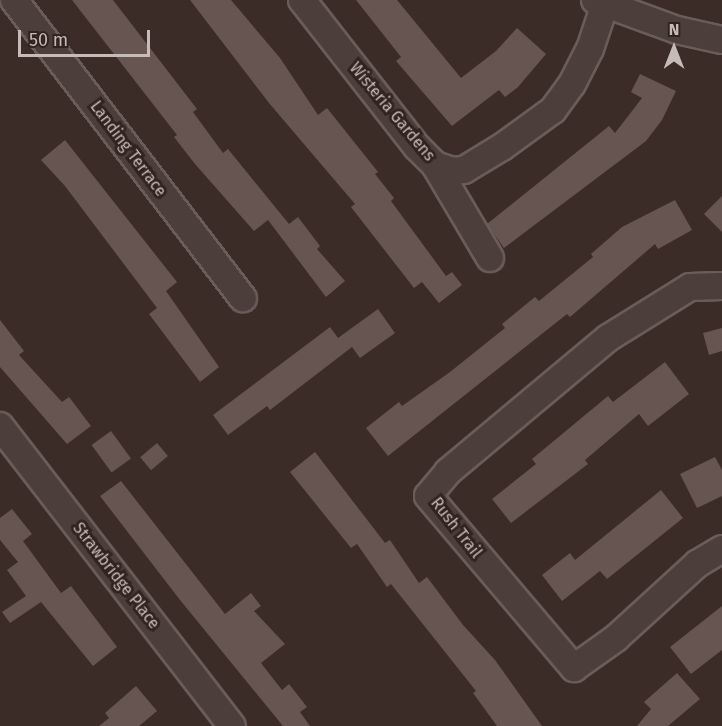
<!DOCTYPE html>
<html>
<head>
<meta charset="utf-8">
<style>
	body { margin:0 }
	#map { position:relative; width:722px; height:726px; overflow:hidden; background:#3c2c28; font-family:"Fira Sans",sans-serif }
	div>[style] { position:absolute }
	.building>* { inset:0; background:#665551; transform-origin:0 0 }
	.roads { filter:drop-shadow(2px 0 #6a5d59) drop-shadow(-2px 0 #6a5d59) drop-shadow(0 2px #6a5d59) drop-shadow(0 -2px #6a5d59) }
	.minor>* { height:26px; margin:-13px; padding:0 13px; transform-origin:13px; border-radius:13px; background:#4c3f3b }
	span { translate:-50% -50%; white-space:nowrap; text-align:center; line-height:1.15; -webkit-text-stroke:6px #312420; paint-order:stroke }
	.street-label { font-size:16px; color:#c7bbb7 }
	.north { position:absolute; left:644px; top:18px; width:60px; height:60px; -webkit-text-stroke:4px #312420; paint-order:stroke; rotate:0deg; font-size:16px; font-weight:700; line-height:24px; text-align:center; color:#c7bbb7 }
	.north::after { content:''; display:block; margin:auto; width:21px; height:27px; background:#c7bbb7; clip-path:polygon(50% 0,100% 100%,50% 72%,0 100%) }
	.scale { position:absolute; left:18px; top:30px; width:132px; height:27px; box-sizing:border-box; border:3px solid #c7bbb7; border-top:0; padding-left:8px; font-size:18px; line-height:21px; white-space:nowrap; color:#c7bbb7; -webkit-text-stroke:4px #312420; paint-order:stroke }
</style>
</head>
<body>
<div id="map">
	<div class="building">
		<div style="clip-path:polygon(72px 0,113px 0,197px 109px,193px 112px,223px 153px,228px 149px,289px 224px,298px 217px,320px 246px,317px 249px,345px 281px,326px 297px,268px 220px,254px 231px,195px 164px,174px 137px,177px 135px)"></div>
		<div style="clip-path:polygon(190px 0,231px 0,280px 58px,318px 115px,327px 108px,378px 172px,375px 174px,394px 198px,391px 201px,446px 276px,452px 272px,462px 285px,439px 303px,422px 282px,414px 288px,351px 207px,355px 204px,269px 103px)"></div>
		<div style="clip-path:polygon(356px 0,397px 0,461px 78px,496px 51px,517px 28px,546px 54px,518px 87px,505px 97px,499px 90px,452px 126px,396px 61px,401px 57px)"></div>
		<div style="clip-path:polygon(640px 74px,676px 91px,662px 120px,646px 141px,504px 248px,487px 224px,609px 126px,615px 133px,642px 98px,631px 92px)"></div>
		<div style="clip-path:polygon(65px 140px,177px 282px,166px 291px,219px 367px,200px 382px,149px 314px,157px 308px,65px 186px,41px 160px)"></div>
		<div style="clip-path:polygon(722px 196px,722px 232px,704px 214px)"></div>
		<div style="clip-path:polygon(675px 200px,692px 230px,658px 249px,655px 244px,570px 317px,567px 314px,388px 456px,366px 428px,399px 402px,402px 406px,450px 372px,505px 328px,502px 324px,535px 297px,539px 301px,593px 257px,591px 254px,622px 227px)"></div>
		<div style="clip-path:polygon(378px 309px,395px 333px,360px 358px,352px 347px,270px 410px,267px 406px,228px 435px,213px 415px,330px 327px,338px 338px)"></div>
		<div style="clip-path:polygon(0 320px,24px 351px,19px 355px,62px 402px,69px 397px,91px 426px,67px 444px,0 367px)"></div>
		<div style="clip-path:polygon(722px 328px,722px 351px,709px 355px,703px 333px)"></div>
		<div style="clip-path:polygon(665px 362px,689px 394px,648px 426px,639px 414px,585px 460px,588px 464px,511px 523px,492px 499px,536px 464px,532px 459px,608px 396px,613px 402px)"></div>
		<div style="left:111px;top:431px;width:34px;height:24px;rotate:54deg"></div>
		<div style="left:157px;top:443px;width:17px;height:22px;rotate:50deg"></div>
		<div style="clip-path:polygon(315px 452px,385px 543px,390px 540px,419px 583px,427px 577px,463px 625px,495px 660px,542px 726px,497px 726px,473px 693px,476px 691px,391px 584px,387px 587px,357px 544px,351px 548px,290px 472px)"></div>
		<div style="clip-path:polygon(715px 457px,722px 470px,722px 496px,697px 508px,680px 474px)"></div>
		<div style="clip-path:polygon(121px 481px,225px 614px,251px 593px,261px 606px,254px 611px,285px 644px,261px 663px,282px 690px,289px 684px,307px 707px,300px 712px,310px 726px,283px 726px,180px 600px,100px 496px)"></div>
		<div style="clip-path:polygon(661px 490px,683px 518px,607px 579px,600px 571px,562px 601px,542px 575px,570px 553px,575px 560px)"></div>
		<div style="clip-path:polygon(12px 509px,32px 534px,23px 541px,61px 593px,71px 586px,117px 647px,93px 666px,41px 602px,10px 623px,2px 612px,26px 596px,7px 570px,18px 562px,0 540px,0 518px)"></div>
		<div style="clip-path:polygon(722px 606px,722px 650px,691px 674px,670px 647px)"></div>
		<div style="clip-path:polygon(677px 673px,700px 699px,668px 726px,637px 726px,651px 709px,644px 702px)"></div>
		<div style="clip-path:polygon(136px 686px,157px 711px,139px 726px,99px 726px,109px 718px,105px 713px)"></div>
	</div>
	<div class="roads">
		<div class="minor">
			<div style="left:14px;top:0;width:376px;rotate:52.5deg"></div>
			<div style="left:302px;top:0;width:187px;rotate:52deg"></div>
			<div style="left:417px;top:147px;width:25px;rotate:45deg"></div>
			<div style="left:435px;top:165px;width:18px;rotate:19deg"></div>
			<div style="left:452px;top:171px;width:12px;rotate:-5deg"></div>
			<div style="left:464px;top:170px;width:44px;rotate:-31.2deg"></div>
			<div style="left:502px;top:147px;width:63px;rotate:-36deg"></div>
			<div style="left:553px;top:110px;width:32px;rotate:-54deg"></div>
			<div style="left:572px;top:84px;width:39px;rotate:-63deg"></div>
			<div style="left:590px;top:49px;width:47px;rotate:-71.6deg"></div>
			<div style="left:595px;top:0;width:87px;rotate:20.1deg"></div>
			<div style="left:677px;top:30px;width:46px;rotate:12.5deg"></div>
			<div style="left:435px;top:165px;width:108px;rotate:59.4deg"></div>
			<div style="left:722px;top:286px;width:32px;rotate:178deg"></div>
			<div style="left:690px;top:287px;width:97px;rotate:148.1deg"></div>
			<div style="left:608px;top:338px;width:209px;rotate:140.1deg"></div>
			<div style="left:448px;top:472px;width:31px;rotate:130deg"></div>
			<div style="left:428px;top:496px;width:226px;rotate:49.7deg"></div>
			<div style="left:574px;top:668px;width:52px;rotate:-35.5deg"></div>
			<div style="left:616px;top:638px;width:110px;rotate:-42.4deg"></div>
			<div style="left:697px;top:564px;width:29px;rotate:-31deg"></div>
			<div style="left:0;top:426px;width:379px;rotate:52.3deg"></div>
		</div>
	</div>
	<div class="street-label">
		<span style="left:392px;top:112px;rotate:50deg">Wisteria Gardens</span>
		<span style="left:128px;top:149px;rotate:53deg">Landing Terrace</span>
		<span style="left:456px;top:528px;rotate:52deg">Rush Trail</span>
		<span style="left:116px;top:576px;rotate:52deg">Strawbridge Place</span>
	</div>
	<div class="north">N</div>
	<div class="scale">50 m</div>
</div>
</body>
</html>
